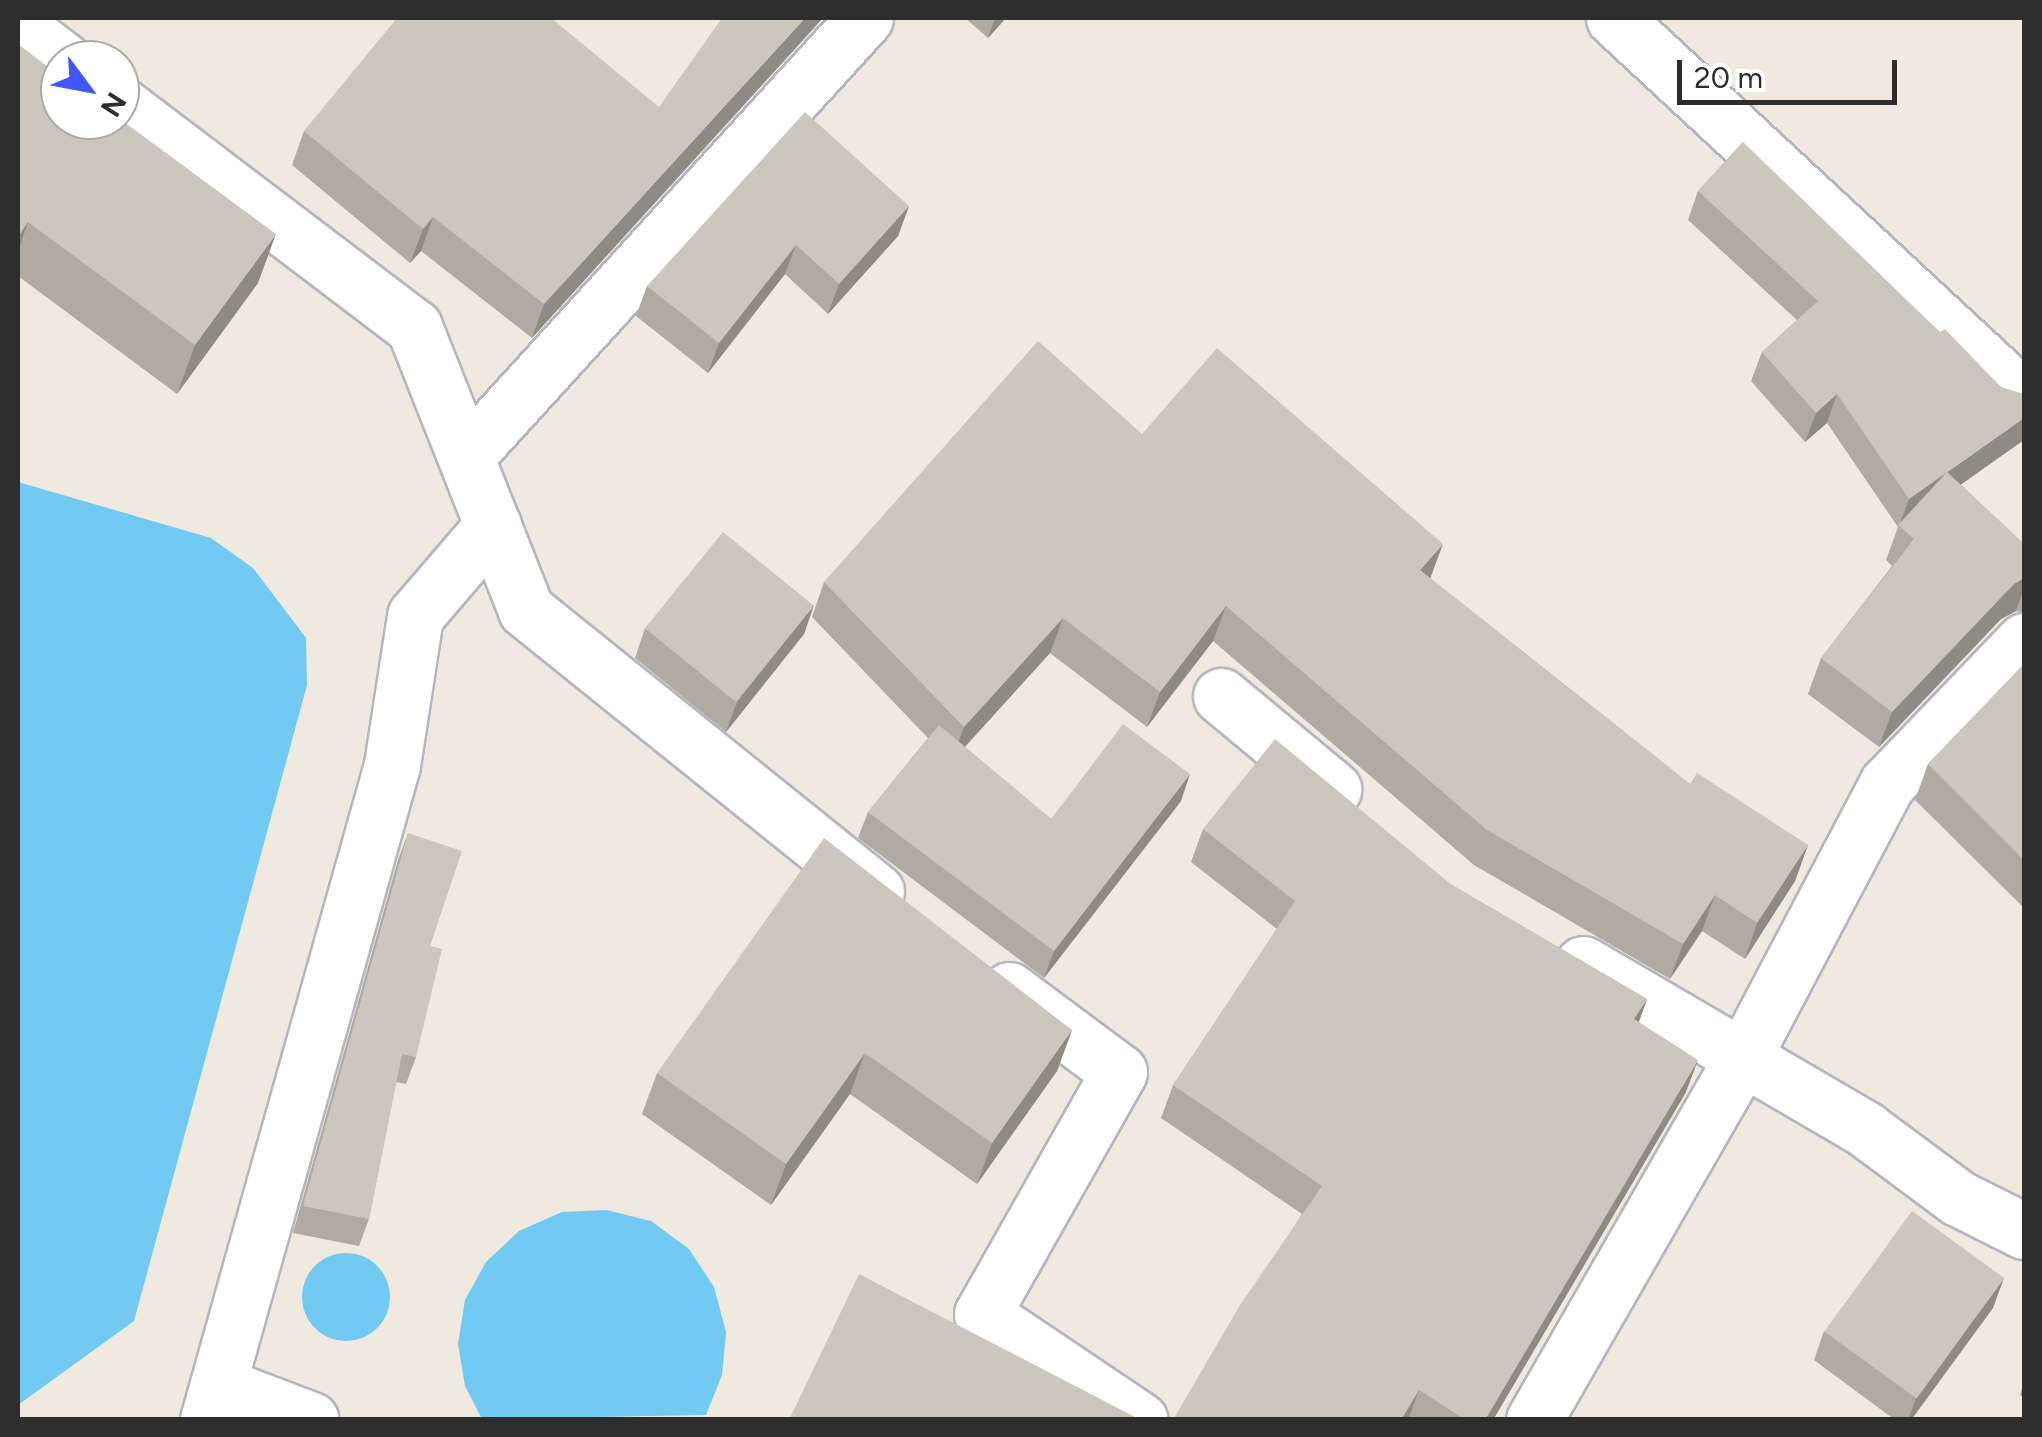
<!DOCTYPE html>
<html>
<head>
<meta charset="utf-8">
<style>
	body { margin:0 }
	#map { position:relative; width:2042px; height:1437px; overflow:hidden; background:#efe9e0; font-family:Figtree,sans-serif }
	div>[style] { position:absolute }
	.water>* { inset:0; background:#72c9f2 }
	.round { border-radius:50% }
	.roads { filter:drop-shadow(2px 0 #b3b5c1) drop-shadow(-2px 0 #b3b5c1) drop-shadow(0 2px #b3b5c1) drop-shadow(0 -2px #b3b5c1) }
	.minor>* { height:55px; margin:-27.5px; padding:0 27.5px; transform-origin:27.5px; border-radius:27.5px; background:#fff }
	.wall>* { inset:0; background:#afaba3 }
	.shaded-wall>* { inset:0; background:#8e8b85 }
	.building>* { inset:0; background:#cbc7be; transform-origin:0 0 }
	span { translate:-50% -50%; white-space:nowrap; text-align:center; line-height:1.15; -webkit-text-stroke:8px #fff; paint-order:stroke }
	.frame { position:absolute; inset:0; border:20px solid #2d2d2d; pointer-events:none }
	.north { position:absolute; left:40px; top:40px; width:100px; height:100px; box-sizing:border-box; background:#fff; border:2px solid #ababab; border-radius:50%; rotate:122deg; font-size:28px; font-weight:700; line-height:40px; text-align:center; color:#2d2d2d }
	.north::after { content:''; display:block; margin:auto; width:35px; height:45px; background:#3e57fe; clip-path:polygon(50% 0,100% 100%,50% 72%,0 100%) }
	.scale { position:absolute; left:1677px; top:60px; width:220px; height:45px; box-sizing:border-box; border:5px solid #2d2d2d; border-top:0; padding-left:12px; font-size:30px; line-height:35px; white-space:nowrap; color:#2d2d2d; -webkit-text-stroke:8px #fff; paint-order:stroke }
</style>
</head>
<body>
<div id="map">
	<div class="water">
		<div style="clip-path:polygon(18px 482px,211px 538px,253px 568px,306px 638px,307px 685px,134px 1321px,18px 1405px)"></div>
		<div style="clip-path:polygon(607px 1210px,651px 1221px,689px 1249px,714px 1287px,726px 1332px,722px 1375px,706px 1415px,482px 1419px,465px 1386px,458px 1344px,465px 1300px,486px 1262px,519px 1231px,562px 1212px)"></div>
		<div class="round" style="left:302px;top:1253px;width:88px;height:88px"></div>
	</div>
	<div class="roads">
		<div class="minor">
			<div style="left:1614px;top:18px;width:548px;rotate:42.86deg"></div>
			<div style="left:18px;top:26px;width:56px;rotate:37.1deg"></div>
			<div style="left:120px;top:104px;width:369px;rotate:37.2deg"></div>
			<div style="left:414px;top:327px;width:304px;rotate:68.4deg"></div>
			<div style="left:526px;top:610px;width:449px;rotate:38.8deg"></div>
			<div style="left:467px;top:455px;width:591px;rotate:-47.67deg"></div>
			<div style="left:1221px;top:696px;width:146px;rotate:39.7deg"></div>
			<div style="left:1583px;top:964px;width:327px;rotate:30.3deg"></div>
			<div style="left:1865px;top:1129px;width:116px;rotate:36.6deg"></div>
			<div style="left:1958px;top:1198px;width:74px;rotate:26.6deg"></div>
			<div style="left:1009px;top:990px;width:137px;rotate:36.7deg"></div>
			<div style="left:1119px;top:1072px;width:278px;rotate:119.5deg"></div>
			<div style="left:982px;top:1314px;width:190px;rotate:33.9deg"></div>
			<div style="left:219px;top:1385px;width:98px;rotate:20.8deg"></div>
			<div style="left:208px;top:1420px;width:680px;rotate:-74.31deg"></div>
			<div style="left:392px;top:765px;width:151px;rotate:-81.2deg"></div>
			<div style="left:415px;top:616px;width:120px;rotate:-49.4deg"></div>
			<div style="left:1534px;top:1420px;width:419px;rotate:-60.1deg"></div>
			<div style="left:1743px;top:1057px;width:309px;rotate:-62.2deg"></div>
			<div style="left:1887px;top:784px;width:198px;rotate:-46.2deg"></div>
		</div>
	</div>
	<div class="wall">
		<div style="clip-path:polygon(965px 18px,1006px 18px,988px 38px)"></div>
		<div style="clip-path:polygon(18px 44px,258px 283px,177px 394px,18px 276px)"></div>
		<div style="clip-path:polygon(659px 107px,532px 338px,421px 251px,410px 263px,292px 165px,304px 131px)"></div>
		<div style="clip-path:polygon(1743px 142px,1961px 485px,2024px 544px,2024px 613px,2016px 611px,2001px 619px,1879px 747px,1808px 694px,1821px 658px,1892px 566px,1886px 560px,1898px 527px,1827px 423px,1805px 442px,1751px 381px,1762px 352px,1797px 320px,1688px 220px,1698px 191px)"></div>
		<div style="clip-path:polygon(909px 206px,898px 236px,828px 314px,785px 274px,708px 373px,636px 316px,647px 286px)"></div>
		<div style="clip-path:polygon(1142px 434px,1430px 578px,1690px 784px,1808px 845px,1795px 881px,1745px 959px,1702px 931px,1670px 979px,1474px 865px,1213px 641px,1147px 727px,1050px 653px,965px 747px,1051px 819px,1181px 801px,1044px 978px,858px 838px,868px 812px,928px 738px,812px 617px,824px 582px)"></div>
		<div style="clip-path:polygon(814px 605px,804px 634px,726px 732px,635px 658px,645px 628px)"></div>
		<div style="clip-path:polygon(2024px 664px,2024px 908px,1915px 800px,1928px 764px)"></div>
		<div style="clip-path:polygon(1203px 829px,1452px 885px,1647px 999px,1639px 1022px,1686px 1092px,1493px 1420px,1173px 1420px,1302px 1214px,1161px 1118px,1173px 1085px,1277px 929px,1191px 862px)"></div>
		<div style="clip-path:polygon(408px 833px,430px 946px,416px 1057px,406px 1084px,396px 1082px,369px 1219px,359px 1246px,293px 1233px,398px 860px)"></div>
		<div style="clip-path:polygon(1072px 1030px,1057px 1071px,977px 1184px,850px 1094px,771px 1205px,642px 1114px,657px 1073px)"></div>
		<div style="clip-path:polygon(1993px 1308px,1911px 1420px,1895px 1420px,1814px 1360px,1824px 1331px)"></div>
		<div style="clip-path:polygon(2024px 1382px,2024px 1398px,2020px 1395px)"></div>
	</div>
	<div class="shaded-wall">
		<div style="clip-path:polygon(805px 18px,823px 18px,532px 338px,544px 304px)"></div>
		<div style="clip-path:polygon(995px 18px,1006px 18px,988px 38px)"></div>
		<div style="clip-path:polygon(909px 206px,898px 236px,828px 314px,839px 284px)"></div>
		<div style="clip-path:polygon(433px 217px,421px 251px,410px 263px,423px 229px)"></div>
		<div style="clip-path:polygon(28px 222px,18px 252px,18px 237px)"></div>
		<div style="clip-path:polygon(276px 234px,258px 283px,177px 394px,195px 345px)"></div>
		<div style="clip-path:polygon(796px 245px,785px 274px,708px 373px,719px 343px)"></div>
		<div style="clip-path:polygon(1837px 394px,1827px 423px,1805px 442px,1816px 413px)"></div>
		<div style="clip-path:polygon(2024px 418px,2024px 440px,1901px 527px,1899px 526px,1909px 499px)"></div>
		<div style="clip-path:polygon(1443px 544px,1430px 579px,1420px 570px)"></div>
		<div style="clip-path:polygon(2024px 578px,2024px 588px,2016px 611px,2001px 619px,1879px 747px,1892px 712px,2014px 584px)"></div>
		<div style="clip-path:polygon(814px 605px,804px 634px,726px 732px,737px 702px)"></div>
		<div style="clip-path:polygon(1226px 606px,1213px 641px,1147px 727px,1160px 692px)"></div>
		<div style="clip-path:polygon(1063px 618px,1050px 653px,951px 762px,964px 727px)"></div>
		<div style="clip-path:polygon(1190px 774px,1181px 801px,1044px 978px,1054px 951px)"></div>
		<div style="clip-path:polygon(1808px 845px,1795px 881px,1745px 959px,1757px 923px)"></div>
		<div style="clip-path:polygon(1715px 895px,1702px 931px,1670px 979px,1683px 944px)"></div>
		<div style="clip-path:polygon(1647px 999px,1635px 1032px,1634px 1019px)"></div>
		<div style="clip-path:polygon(1072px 1030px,1057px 1071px,977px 1184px,992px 1143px)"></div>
		<div style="clip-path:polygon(865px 1053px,850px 1094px,771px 1205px,786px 1164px)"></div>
		<div style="clip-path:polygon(1698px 1060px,1686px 1092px,1493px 1420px,1485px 1420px)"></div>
		<div style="clip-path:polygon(2004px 1278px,1993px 1308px,1911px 1420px,1908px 1420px,1916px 1398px)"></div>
		<div style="clip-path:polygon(1419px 1390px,1408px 1420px,1401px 1420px)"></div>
	</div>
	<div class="building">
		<div style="clip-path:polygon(397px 18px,551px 18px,659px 107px,722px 18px,805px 18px,544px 304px,433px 217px,423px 229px,304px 131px)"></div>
		<div style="clip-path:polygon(18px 44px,60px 76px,60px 120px,120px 119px,276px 234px,195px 345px,28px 222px,18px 237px)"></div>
		<div style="clip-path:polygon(805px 112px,909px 206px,839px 284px,796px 245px,719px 343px,647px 286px)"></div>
		<div style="clip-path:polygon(1743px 142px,1940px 332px,1945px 329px,2001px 387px,2021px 393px,2024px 391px,2024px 418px,1909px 499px,1837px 394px,1816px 413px,1762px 352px,1818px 301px,1698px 191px)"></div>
		<div style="clip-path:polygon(1038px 341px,1142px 434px,1217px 348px,1443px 544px,1420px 570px,1690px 784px,1697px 773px,1808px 845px,1757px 923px,1715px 895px,1683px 944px,1487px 830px,1226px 606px,1160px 692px,1063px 618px,964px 727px,824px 582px)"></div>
		<div style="clip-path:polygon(1947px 472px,2024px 544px,2024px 578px,2014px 584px,1892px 712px,1821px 658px,1914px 539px,1898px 525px)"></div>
		<div style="left:723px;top:532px;width:117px;height:124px;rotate:39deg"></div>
		<div style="clip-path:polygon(2024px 664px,2024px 860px,1928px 764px)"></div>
		<div style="clip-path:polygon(1123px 724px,1190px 774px,1054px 951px,868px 812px,939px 725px,1051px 819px)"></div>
		<div style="clip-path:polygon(1275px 739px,1452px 885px,1647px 999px,1634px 1019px,1698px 1060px,1485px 1420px,1466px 1420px,1419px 1390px,1401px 1420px,1173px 1420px,1240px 1305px,1322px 1186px,1173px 1085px,1295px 901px,1203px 829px)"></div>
		<div style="clip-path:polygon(408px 833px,462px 851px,430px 946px,442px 949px,416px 1057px,402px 1054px,369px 1219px,303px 1206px)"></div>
		<div style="clip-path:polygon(824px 838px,1072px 1030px,992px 1143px,865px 1053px,786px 1164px,657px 1073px)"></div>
		<div style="left:1912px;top:1211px;width:114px;height:149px;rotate:36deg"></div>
		<div style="clip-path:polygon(859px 1274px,1141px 1420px,789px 1420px)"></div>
	</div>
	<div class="frame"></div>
	<div class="north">N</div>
	<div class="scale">20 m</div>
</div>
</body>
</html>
